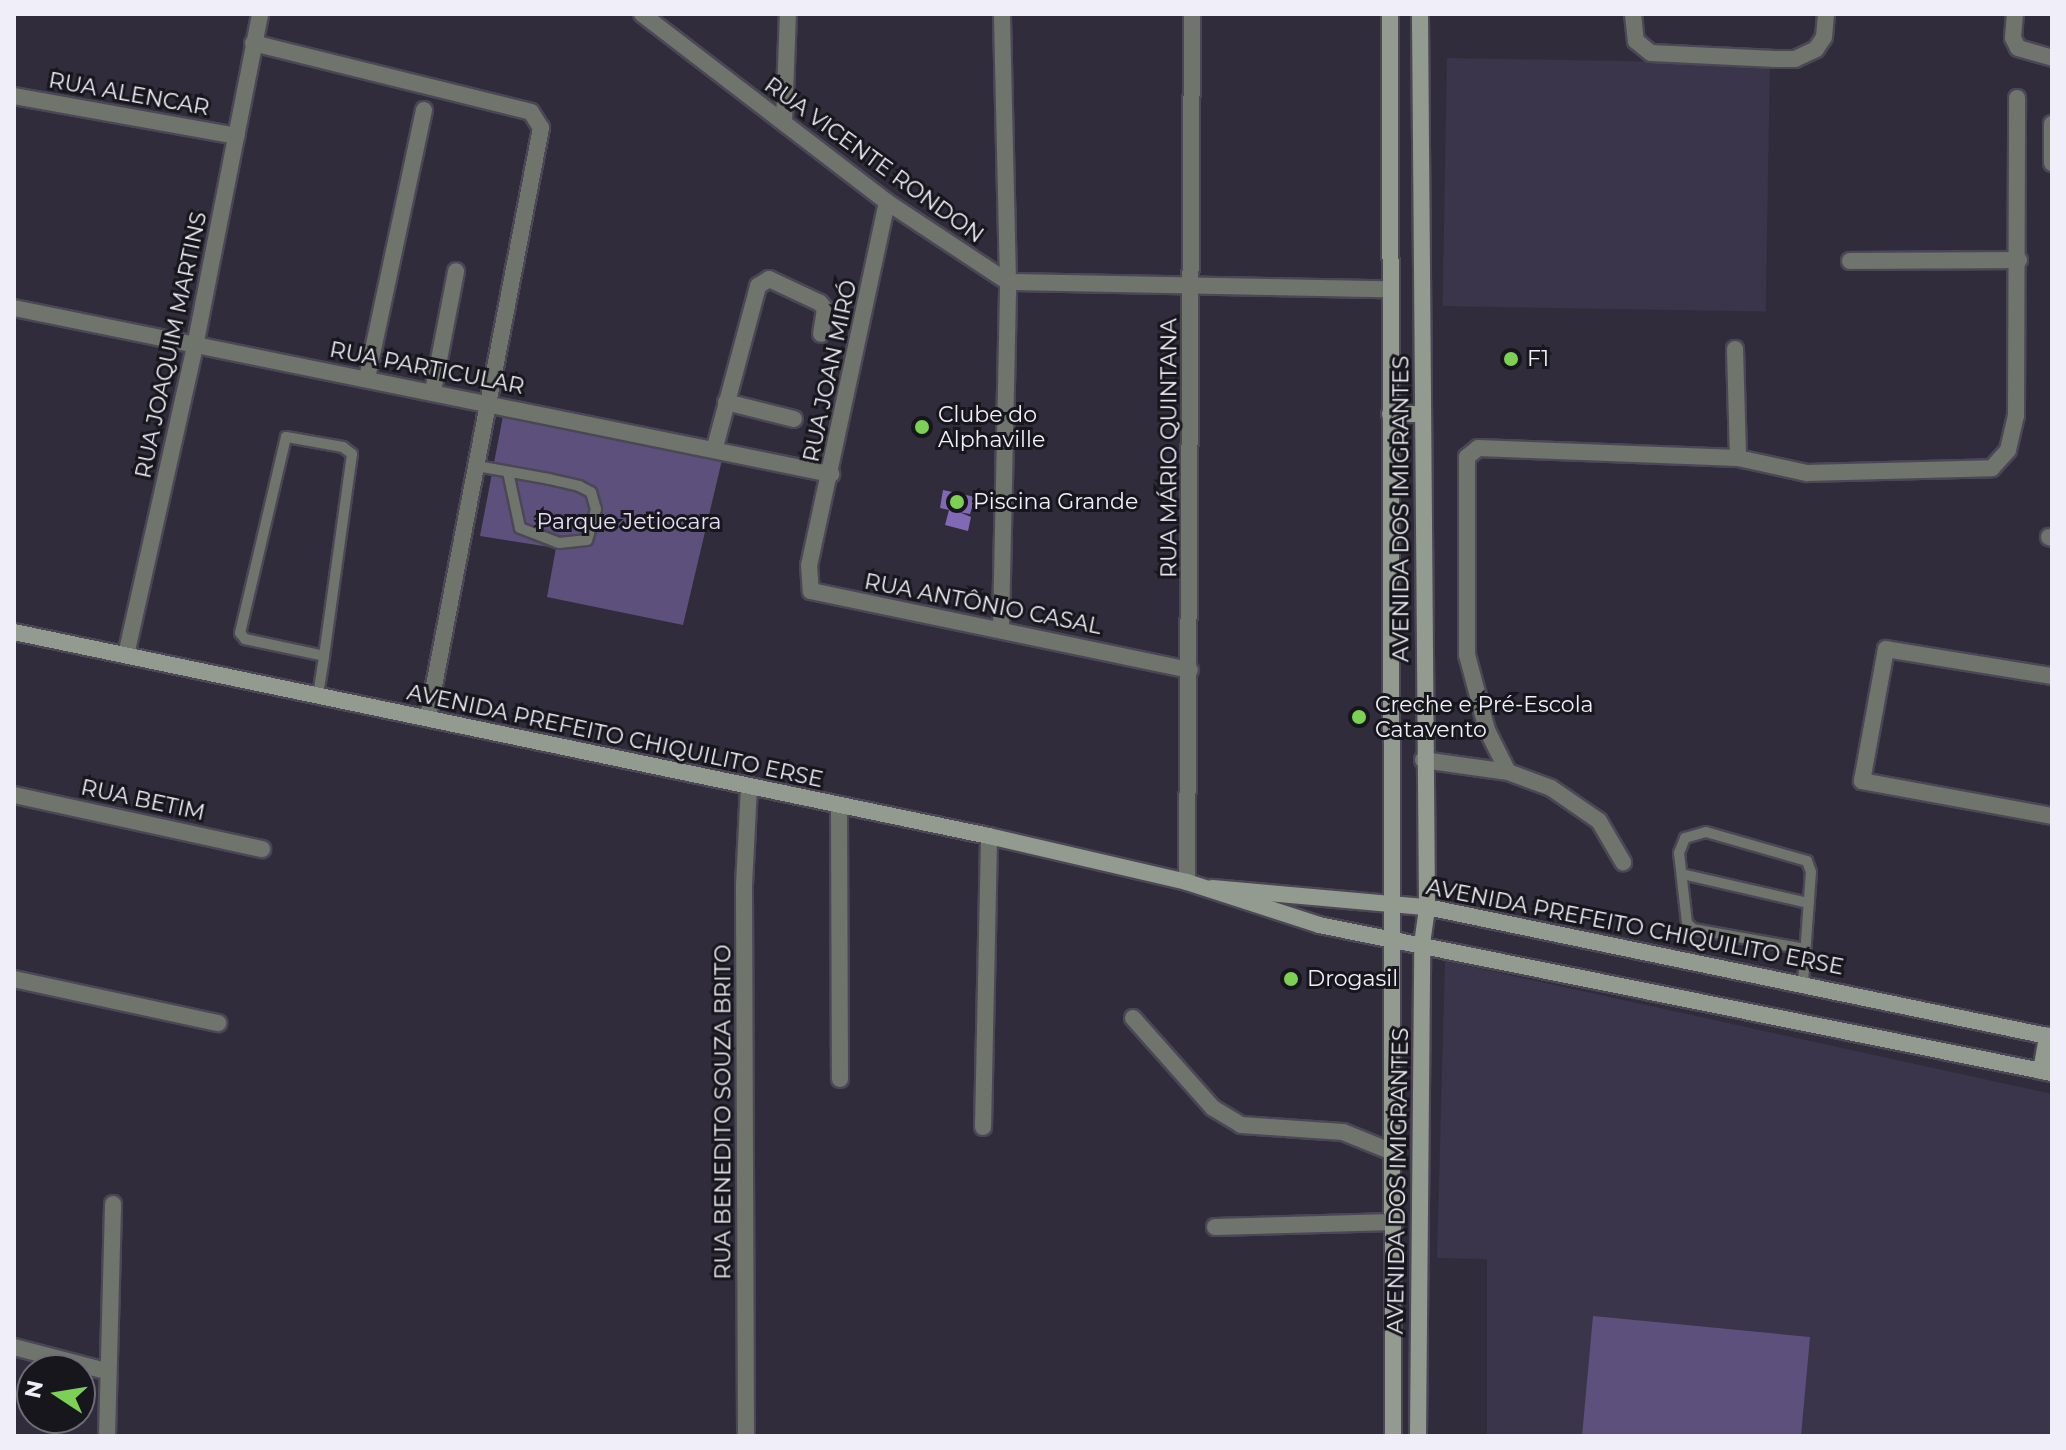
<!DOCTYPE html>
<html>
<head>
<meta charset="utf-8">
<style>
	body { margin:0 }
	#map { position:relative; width:2066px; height:1450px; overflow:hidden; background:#302c3b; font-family:Montserrat,sans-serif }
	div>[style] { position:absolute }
	.built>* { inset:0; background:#3a354a; transform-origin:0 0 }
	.green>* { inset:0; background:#5d507c }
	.water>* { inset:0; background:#8169b6 }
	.roads { filter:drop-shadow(2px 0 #4b4755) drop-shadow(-2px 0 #4b4755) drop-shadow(0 2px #4b4755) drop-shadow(0 -2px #4b4755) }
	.lane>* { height:10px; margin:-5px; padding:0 5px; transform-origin:5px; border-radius:5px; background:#6f746d }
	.street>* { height:16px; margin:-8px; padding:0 8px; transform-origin:8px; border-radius:8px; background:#6f746d }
	.secondary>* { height:16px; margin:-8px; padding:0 8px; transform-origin:8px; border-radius:8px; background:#939b90 }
	.dots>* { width:22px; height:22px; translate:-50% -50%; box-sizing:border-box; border:4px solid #17161c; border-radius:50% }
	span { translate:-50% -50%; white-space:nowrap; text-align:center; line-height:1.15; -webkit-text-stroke:6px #17161c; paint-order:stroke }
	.street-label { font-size:22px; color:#f0eef8 }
	.poi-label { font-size:22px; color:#f0eef8 }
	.left { translate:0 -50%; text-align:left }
	.park-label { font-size:22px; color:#e4dff5 }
	.frame { position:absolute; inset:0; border:16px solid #f0eef8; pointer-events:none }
	.north { position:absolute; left:16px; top:1354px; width:80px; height:80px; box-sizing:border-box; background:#17161c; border:2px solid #6e6c74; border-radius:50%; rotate:282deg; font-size:22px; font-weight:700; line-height:32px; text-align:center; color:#f0eef8 }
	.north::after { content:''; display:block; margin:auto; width:28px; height:36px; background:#7cd155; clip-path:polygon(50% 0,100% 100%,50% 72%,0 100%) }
</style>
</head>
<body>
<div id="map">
	<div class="built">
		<div style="left:1447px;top:58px;width:323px;height:248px;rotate:1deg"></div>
		<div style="clip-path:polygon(1445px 961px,2052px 1094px,2052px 1436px,1487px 1436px,1487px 1259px,1437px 1258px)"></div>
	</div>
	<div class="green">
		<div style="clip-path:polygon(503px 416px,722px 460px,683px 625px,547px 597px,556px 548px,480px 536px)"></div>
		<div style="clip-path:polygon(1593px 1316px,1810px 1337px,1801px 1436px,1582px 1436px)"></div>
	</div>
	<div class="water">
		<div style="clip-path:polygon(943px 490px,975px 497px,970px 514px,959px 512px,971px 517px,968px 531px,945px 525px,949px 510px,940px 508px)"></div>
	</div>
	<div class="roads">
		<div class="lane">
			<div style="left:477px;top:466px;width:73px;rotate:10.2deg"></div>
			<div style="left:549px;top:479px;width:31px;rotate:13deg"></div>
			<div style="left:579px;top:486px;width:13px;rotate:27deg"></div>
			<div style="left:591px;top:492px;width:18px;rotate:74deg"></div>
			<div style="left:596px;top:509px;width:32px;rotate:106deg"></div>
			<div style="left:587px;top:540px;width:28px;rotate:174deg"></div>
			<div style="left:559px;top:543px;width:42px;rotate:-159deg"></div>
			<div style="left:520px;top:528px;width:57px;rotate:-102.1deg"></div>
			<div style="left:318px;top:695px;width:39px;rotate:-81deg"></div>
			<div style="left:324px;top:656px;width:204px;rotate:-82.1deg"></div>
			<div style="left:352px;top:454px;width:11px;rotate:-142deg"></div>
			<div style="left:343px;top:447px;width:58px;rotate:-170deg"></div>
			<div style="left:286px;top:437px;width:201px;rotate:103.2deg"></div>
			<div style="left:240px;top:633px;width:8px;rotate:50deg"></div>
			<div style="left:245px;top:639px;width:81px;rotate:12.1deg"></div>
			<div style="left:1682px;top:874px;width:130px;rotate:12.9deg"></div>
			<div style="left:1803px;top:983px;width:111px;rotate:-85.9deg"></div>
			<div style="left:1811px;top:872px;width:12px;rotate:-110deg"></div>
			<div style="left:1807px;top:861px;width:105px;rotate:-164deg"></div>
			<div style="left:1706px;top:832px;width:22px;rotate:164deg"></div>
			<div style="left:1685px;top:838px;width:16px;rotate:112deg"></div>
			<div style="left:1679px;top:853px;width:70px;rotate:83.5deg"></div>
			<div style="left:1687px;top:923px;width:8px;rotate:45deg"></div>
			<div style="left:1693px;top:929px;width:114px;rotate:10.1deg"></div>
		</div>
		<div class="street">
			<div style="left:642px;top:14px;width:309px;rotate:37.5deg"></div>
			<div style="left:887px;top:202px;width:145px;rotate:33.5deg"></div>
			<div style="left:1008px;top:282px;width:381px;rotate:1.1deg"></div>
			<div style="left:1633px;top:14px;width:27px;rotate:84deg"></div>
			<div style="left:1636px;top:41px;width:19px;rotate:39deg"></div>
			<div style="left:1651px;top:53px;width:124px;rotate:2.8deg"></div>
			<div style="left:1775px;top:59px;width:20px"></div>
			<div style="left:1795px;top:59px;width:23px;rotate:-25deg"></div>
			<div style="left:1816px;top:49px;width:14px;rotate:-56deg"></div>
			<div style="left:1824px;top:37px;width:23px;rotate:-85deg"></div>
			<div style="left:2015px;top:14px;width:24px;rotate:95deg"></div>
			<div style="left:2013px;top:38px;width:11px;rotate:63deg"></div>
			<div style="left:2018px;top:48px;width:35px;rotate:16deg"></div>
			<div style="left:253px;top:43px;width:286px;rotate:13.9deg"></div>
			<div style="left:531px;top:112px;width:19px;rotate:58deg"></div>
			<div style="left:541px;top:128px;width:600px;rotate:100.86deg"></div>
			<div style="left:14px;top:96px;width:226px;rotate:10.2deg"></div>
			<div style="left:784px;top:121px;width:107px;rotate:-87.9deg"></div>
			<div style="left:2052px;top:124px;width:39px;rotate:90deg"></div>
			<div style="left:887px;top:202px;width:371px;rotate:102.1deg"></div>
			<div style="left:809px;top:565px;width:26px;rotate:86deg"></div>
			<div style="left:811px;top:591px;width:387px;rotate:11.8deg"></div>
			<div style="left:1850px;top:261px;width:169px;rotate:-0.3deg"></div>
			<div style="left:14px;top:308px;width:834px;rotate:11.49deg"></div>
			<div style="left:1735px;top:349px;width:109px;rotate:88.4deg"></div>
			<div style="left:367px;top:378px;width:274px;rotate:-78deg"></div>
			<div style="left:433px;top:391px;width:122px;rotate:-79.1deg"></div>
			<div style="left:726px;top:402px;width:70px;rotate:14deg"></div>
			<div style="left:715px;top:447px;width:167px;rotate:-75deg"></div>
			<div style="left:758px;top:286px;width:13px;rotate:-32deg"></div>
			<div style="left:769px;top:279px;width:56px;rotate:25.2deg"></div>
			<div style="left:820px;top:303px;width:8px;rotate:50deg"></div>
			<div style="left:825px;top:309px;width:25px;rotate:99deg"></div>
			<div style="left:2049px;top:537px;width:3px;rotate:18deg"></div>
			<div style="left:1001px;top:626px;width:344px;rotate:-88.8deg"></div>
			<div style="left:1008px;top:282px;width:268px;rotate:-91.3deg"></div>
			<div style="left:126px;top:655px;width:317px;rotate:-77.4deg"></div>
			<div style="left:195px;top:346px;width:338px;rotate:-78.9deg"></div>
			<div style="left:2052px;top:676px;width:168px;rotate:-170.8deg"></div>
			<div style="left:1886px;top:649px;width:134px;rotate:100.3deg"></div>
			<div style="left:1862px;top:781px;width:193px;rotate:10.4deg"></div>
			<div style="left:1423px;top:760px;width:86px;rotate:8deg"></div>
			<div style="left:1508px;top:772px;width:46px;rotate:20.4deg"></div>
			<div style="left:1551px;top:788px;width:58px;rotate:34.5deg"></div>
			<div style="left:1599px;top:821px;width:48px;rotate:59.7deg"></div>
			<div style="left:1508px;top:772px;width:47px;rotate:-116.6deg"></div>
			<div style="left:1487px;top:730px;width:78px;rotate:-104.9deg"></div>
			<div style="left:1467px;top:655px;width:198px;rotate:-90deg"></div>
			<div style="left:1467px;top:457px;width:14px;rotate:-39deg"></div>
			<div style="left:1478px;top:448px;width:260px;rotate:2.2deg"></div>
			<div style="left:1738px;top:458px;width:71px;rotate:12.3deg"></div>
			<div style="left:1807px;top:473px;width:185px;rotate:-1.5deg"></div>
			<div style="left:1992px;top:468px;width:24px;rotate:-48deg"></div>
			<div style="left:2008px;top:450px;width:35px;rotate:-77deg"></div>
			<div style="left:2016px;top:416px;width:318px;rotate:-89.8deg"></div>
			<div style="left:14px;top:795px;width:254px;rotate:12.3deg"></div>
			<div style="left:839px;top:806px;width:273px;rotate:89.8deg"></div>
			<div style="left:1187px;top:882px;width:868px;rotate:-89.67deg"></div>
			<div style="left:14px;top:979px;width:209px;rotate:12.2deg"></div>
			<div style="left:1133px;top:1018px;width:120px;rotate:48.4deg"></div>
			<div style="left:1213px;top:1108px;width:33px;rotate:31deg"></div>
			<div style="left:1241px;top:1125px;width:102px;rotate:3.9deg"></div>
			<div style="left:1343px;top:1132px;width:56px;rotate:22deg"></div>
			<div style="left:983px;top:1127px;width:291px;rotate:-88.8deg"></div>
			<div style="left:1215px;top:1227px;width:179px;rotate:-1.6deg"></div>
			<div style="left:14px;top:1347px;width:95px;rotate:14.6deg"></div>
			<div style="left:107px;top:1436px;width:232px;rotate:-88.5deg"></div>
			<div style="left:746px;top:1436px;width:551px;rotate:-90.21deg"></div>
			<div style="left:744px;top:885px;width:98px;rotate:-87.1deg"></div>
		</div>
		<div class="secondary">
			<div style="left:1390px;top:14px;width:1422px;rotate:89.88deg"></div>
			<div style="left:1390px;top:414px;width:33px"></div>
			<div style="left:14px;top:632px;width:996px;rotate:11.82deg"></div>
			<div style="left:989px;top:836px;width:203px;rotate:13.1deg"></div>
			<div style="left:1187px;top:882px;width:139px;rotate:18deg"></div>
			<div style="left:1319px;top:925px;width:748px;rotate:11.42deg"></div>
			<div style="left:1212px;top:888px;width:216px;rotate:5.1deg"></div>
			<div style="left:1427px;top:907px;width:638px;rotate:11.75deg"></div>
			<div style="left:2041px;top:1071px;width:36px;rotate:-80deg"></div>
			<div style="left:1418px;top:1436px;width:492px;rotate:-89.5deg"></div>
			<div style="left:1422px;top:944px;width:37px;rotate:-82deg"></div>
			<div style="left:1427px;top:907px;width:893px;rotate:-90.45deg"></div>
		</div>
	</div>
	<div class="dots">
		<div style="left:1511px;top:359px;background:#7cd155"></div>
		<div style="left:922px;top:427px;background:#7cd155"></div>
		<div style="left:957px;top:502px;background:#7cd155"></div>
		<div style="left:1359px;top:717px;background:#7cd155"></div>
		<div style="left:1291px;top:979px;background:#7cd155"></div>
	</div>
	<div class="street-label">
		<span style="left:129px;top:94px;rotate:10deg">RUA ALENCAR</span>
		<span style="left:874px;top:160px;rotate:36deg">RUA VICENTE RONDON</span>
		<span style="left:171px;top:345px;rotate:-78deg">RUA JOAQUIM MARTINS</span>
		<span style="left:427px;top:368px;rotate:11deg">RUA PARTICULAR</span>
		<span style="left:830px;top:371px;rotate:-78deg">RUA JOAN MIRÓ</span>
		<span style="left:1169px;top:448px;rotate:-90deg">RUA MÁRIO QUINTANA</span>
		<span style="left:1401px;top:509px;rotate:-90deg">AVENIDA DOS IMIGRANTES</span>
		<span style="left:983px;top:604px;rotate:11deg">RUA ANTÔNIO CASAL</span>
		<span style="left:615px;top:736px;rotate:12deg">AVENIDA PREFEITO CHIQUILITO ERSE</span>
		<span style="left:143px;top:800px;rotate:12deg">RUA BETIM</span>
		<span style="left:1635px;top:927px;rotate:11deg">AVENIDA PREFEITO CHIQUILITO ERSE</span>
		<span style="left:723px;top:1112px;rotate:-90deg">RUA BENEDITO SOUZA BRITO</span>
		<span style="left:1398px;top:1181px;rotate:-89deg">AVENIDA DOS IMIGRANTES</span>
	</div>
	<div class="poi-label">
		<span class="left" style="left:1527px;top:359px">F1</span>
		<span class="left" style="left:938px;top:427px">Clube do<br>Alphaville</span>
		<span class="left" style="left:973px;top:502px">Piscina Grande</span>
		<span class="left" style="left:1375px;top:717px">Creche e Pré-Escola<br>Catavento</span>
		<span class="left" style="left:1307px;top:979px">Drogasil</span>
	</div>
	<div class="park-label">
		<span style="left:629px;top:522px">Parque Jetiocara</span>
	</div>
	<div class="frame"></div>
	<div class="north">N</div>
</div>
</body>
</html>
